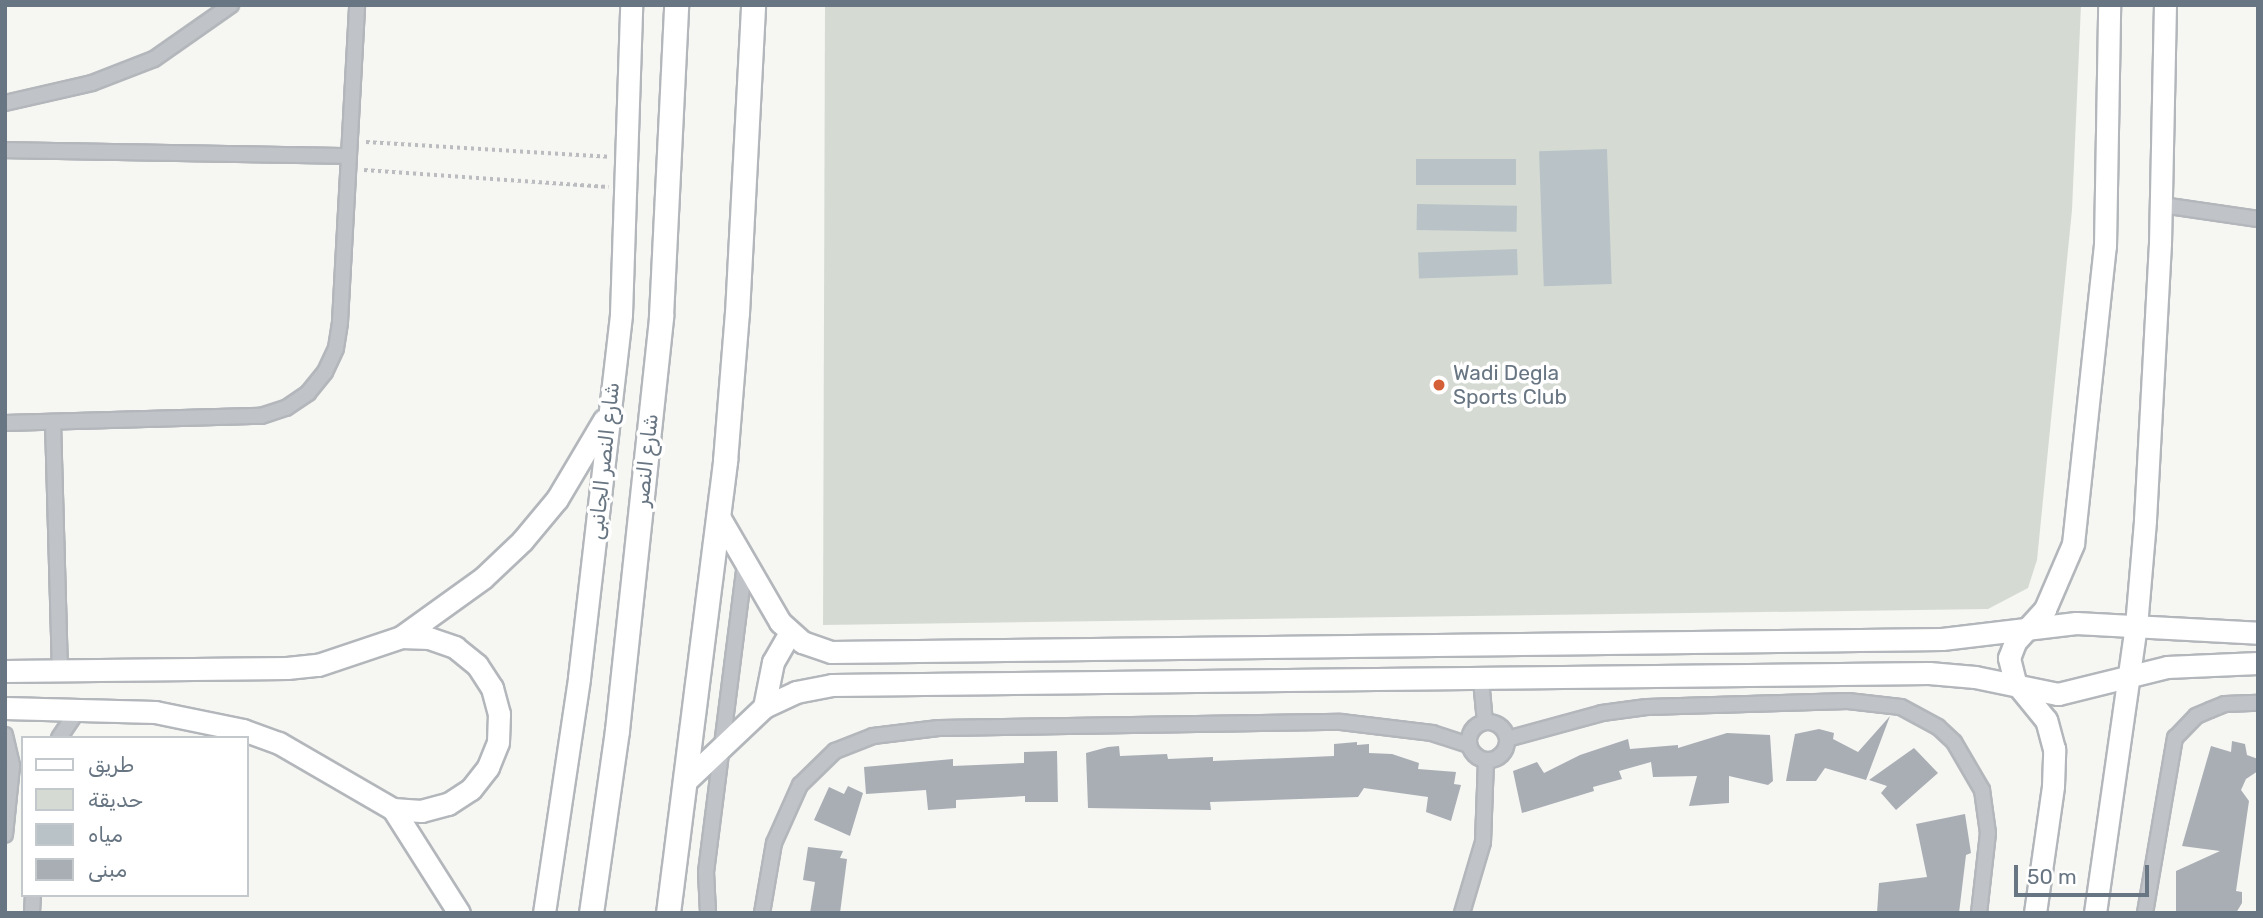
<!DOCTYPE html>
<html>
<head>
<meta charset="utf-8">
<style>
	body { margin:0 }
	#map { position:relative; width:2263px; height:918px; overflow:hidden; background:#f6f6f3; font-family:Rubik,Cairo,sans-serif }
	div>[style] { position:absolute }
	.green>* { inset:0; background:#d5dbd3 }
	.water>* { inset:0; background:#b9c2c7; transform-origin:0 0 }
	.building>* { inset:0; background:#a8aeb4 }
	.path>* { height:3.5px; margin-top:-1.75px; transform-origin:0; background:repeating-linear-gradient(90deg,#babcbf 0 3.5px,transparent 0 7px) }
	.roads { filter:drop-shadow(2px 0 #b3b7bb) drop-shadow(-2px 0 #b3b7bb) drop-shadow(0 2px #b3b7bb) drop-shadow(0 -2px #b3b7bb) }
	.street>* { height:14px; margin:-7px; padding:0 7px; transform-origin:7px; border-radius:7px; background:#c0c3c7 }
	.street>.ring { margin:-7px; padding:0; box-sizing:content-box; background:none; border:14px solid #c0c3c7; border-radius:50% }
	.secondary>* { height:21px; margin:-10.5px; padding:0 10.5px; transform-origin:10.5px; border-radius:10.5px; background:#fff }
	.primary>* { height:23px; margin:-11.5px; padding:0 11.5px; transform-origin:11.5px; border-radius:11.5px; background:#fff }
	.dots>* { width:19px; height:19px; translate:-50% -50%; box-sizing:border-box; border:4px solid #fff; border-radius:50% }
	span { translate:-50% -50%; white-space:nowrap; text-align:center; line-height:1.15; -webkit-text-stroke:7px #fff; paint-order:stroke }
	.poi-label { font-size:21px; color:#687582 }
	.left { translate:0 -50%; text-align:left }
	.street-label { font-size:21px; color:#687582 }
	.frame { position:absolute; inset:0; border:7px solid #687582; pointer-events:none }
	.legend { position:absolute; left:21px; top:736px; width:228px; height:161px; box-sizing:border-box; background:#fff; border:2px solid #c3c8cd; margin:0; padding:9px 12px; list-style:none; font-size:21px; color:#687582 }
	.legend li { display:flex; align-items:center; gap:14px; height:35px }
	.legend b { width:35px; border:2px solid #c3c8cd }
	.scale { position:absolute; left:2014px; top:865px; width:135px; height:32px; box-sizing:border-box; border:4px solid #687582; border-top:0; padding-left:9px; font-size:21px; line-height:24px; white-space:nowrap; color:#687582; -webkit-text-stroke:5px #fff; paint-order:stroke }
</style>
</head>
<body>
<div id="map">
	<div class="green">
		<div style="clip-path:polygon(825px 5px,2081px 5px,2072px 210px,2037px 560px,2028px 588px,1988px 609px,823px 625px)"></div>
	</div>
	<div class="water">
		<div style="left:1607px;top:149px;width:135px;height:68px;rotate:88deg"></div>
		<div style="left:1416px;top:159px;width:100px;height:26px"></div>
		<div style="left:1417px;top:204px;width:100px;height:26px;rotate:1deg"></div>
		<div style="left:1517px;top:249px;width:26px;height:99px;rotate:88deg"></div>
	</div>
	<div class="building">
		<div style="clip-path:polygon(1890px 716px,1866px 780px,1825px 768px,1816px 781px,1786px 781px,1795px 734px,1819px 729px,1834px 733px,1833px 739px,1858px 752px)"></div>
		<div style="clip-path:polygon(1727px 733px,1770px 735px,1773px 781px,1768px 785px,1729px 776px,1729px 803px,1689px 806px,1697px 776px,1653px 777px,1651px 762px,1619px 771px,1622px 779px,1593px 787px,1594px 791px,1522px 813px,1513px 771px,1537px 762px,1544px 773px,1580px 755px,1628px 739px,1630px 749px,1678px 745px,1678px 748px)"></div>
		<div style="clip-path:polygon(2232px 741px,2245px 744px,2247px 755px,2258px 759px,2258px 771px,2246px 779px,2241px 790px,2249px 801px,2236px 891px,2242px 892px,2242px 903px,2236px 913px,2176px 913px,2176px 871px,2220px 851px,2182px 846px,2211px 746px,2231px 752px)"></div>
		<div style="clip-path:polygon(1357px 742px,1357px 745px,1369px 744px,1369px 753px,1392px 754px,1419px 763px,1418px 769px,1456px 772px,1454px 784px,1461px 785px,1451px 821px,1426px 812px,1428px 797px,1364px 788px,1358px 797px,1210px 802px,1211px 810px,1088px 808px,1086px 753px,1108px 747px,1119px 746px,1120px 756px,1167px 754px,1168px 759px,1213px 757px,1213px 761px,1334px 756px,1334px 744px)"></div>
		<div style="clip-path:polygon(1914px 748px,1938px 773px,1896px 810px,1881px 793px,1887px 786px,1869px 780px)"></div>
		<div style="clip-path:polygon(1057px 751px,1058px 802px,1025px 802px,1025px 796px,956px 800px,956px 808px,928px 810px,926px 790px,866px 794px,864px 767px,953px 759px,953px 766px,1024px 763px,1024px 752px)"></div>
		<div style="clip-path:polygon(848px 786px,863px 793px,850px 836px,814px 820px,829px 787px,844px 794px)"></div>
		<div style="clip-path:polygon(1965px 814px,1971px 853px,1966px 855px,1959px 913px,1877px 913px,1879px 883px,1927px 877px,1916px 824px)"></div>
		<div style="clip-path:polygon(808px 847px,843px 851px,840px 858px,847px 859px,840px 913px,810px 913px,815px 882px,803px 880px)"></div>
	</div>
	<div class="path">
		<div style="left:366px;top:142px;width:243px;rotate:3.5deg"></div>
		<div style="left:364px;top:170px;width:245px;rotate:4deg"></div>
	</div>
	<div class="roads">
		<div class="street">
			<div style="left:5px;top:103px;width:89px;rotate:-12.9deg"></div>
			<div style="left:92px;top:83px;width:66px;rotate:-21.2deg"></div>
			<div style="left:154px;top:59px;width:94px;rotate:-35deg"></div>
			<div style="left:5px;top:150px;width:344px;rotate:1deg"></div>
			<div style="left:2162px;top:205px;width:97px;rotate:8.3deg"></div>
			<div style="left:53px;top:422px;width:249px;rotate:88.4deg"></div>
			<div style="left:5px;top:423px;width:256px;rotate:-1.6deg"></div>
			<div style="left:261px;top:416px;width:26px;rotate:-18deg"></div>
			<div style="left:286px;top:408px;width:27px;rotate:-34deg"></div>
			<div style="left:308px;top:393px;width:27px;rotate:-51deg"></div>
			<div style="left:325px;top:372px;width:26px;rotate:-65deg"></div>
			<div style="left:336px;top:348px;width:26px;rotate:-81deg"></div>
			<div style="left:340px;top:322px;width:317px;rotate:-86.9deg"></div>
			<div style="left:1481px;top:680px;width:42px;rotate:84.6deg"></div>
			<div class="ring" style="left:1469px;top:722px;width:24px;height:24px"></div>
			<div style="left:5px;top:735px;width:32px;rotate:77deg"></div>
			<div style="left:12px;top:766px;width:69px;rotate:95.8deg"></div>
			<div style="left:59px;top:738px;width:37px;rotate:-56deg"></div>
			<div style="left:1507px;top:739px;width:98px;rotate:-15.3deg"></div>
			<div style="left:1602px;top:713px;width:45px;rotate:-7.6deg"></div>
			<div style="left:1647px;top:707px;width:201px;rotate:-1.7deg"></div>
			<div style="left:1848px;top:701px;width:53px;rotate:6.5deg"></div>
			<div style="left:1901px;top:707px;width:42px;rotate:28.4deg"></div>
			<div style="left:1938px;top:727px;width:22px;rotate:43deg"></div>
			<div style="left:1954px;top:742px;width:56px;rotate:59.7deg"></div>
			<div style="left:1982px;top:790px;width:43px;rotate:82.1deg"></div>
			<div style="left:1988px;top:833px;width:81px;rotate:96.4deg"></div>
			<div style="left:32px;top:913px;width:18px;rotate:-87deg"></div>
			<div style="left:708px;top:913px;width:41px;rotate:-92.8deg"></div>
			<div style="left:706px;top:872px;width:312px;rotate:-82.8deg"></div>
			<div style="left:762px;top:913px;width:71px;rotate:-80.3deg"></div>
			<div style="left:774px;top:843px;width:64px;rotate:-65.9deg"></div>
			<div style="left:800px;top:785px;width:49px;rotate:-44.2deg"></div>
			<div style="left:835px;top:751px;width:41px;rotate:-21.5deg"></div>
			<div style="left:873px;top:736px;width:66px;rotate:-6.9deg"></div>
			<div style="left:939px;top:728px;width:402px;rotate:-0.9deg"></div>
			<div style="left:1341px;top:722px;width:92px;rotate:6.9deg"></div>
			<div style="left:1432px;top:733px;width:39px;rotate:18deg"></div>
			<div style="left:1462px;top:913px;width:74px;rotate:-73.5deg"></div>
			<div style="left:1483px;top:842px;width:82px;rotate:-87.9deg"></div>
			<div style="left:2145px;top:913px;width:178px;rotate:-80.3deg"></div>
			<div style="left:2175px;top:738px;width:30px;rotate:-46deg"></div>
			<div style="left:2196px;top:716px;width:15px;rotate:-23deg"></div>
			<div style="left:2210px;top:710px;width:16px;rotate:-22deg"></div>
			<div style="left:2225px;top:704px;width:33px;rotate:-2deg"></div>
		</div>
		<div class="secondary">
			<div style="left:718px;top:515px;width:124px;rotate:59.9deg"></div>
			<div style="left:780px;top:622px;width:30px;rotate:42deg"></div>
			<div style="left:802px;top:642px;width:31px;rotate:19deg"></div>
			<div style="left:831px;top:652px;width:1111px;rotate:-0.67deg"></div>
			<div style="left:1942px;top:639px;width:135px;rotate:-6.8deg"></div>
			<div style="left:2076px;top:623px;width:182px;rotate:3.1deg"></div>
			<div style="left:5px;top:671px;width:282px;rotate:-0.6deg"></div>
			<div style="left:287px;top:668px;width:31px;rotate:-6deg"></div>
			<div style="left:318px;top:665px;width:88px;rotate:-18.6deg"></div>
			<div style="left:401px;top:637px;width:101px;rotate:-35.7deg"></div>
			<div style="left:483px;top:578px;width:54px;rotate:-43.5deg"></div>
			<div style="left:522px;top:541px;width:55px;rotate:-50.2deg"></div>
			<div style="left:557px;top:499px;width:92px;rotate:-59.3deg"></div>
			<div style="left:764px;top:707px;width:46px;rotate:-78.7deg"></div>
			<div style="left:773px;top:662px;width:34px;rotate:-60deg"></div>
			<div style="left:5px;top:708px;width:150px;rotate:1.5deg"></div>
			<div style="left:155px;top:712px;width:90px;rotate:11.6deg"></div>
			<div style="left:243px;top:730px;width:38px;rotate:20deg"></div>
			<div style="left:279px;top:743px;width:132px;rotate:30.1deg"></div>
			<div style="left:393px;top:809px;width:123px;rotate:57.6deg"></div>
			<div style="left:687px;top:780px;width:106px;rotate:-43.5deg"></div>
			<div style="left:764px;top:707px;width:35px;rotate:-25deg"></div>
			<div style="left:796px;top:692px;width:37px;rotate:-11deg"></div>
			<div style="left:832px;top:685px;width:1097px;rotate:-0.63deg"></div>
			<div style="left:1929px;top:673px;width:46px;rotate:5deg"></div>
			<div style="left:1975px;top:677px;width:85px;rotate:11.6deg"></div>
			<div style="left:2058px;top:694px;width:112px;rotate:-13.9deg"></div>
			<div style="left:2167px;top:667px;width:91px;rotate:-2.5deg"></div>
			<div style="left:393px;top:809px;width:28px;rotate:4deg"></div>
			<div style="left:421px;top:811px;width:28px;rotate:-15deg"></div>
			<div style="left:448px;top:804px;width:27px;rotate:-33deg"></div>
			<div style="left:471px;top:789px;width:28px;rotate:-52deg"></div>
			<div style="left:488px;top:767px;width:27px;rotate:-68deg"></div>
			<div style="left:498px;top:742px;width:28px;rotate:-88deg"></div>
			<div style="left:499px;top:714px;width:27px;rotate:-105deg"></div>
			<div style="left:492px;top:688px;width:27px;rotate:-123deg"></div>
			<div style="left:477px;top:665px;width:28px;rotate:-141deg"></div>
			<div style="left:455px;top:647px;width:28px;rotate:-161deg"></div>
			<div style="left:429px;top:638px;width:28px;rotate:-178deg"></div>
			<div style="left:544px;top:913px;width:238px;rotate:-81.5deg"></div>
			<div style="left:579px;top:678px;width:366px;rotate:-83.4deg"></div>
			<div style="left:621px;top:314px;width:309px;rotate:-88.1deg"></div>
			<div style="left:2035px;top:913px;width:128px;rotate:-81.9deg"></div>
			<div style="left:2053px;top:786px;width:37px;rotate:-88deg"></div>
			<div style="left:2054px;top:749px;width:30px;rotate:-105deg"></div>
			<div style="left:2046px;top:720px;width:49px;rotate:-129.2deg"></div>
			<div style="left:2015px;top:682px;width:25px;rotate:-104deg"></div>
			<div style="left:2009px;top:658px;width:17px;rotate:-69deg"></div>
			<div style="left:2015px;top:642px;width:45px;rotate:-47.7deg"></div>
			<div style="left:2045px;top:609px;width:71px;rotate:-66.7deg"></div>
			<div style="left:2073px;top:544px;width:300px;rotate:-83.9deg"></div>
			<div style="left:2105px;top:246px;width:241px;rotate:-89deg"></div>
			<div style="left:2095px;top:913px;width:290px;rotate:-81.9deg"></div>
			<div style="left:2136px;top:626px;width:106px;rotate:-85.1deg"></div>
			<div style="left:2145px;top:520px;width:277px;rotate:-86.9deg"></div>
			<div style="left:2160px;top:243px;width:238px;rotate:-88.8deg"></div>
		</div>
		<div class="primary">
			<div style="left:591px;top:913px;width:185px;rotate:-81.9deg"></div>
			<div style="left:617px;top:730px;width:416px;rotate:-83.9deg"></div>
			<div style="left:661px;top:316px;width:311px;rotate:-87.2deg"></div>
			<div style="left:668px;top:913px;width:456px;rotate:-82.8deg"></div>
			<div style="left:725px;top:461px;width:148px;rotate:-85.4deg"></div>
			<div style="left:737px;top:313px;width:308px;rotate:-87deg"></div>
		</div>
	</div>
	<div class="dots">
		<div style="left:1439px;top:385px;background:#d36036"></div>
	</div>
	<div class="poi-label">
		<span class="left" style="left:1453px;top:385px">Wadi Degla<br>Sports Club</span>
	</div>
	<div class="street-label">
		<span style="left:646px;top:460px;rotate:-84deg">شارع النصر</span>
		<span style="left:604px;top:461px;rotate:-84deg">شارع النصر الجانبى</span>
	</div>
	<div class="frame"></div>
	<ul class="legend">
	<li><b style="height:9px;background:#fff"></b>طريق</li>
	<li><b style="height:19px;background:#d5dbd3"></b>حديقة</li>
	<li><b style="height:19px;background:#b9c2c7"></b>مياه</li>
	<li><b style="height:19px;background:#a8aeb4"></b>مبنى</li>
	</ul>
	<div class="scale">50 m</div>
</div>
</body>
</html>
